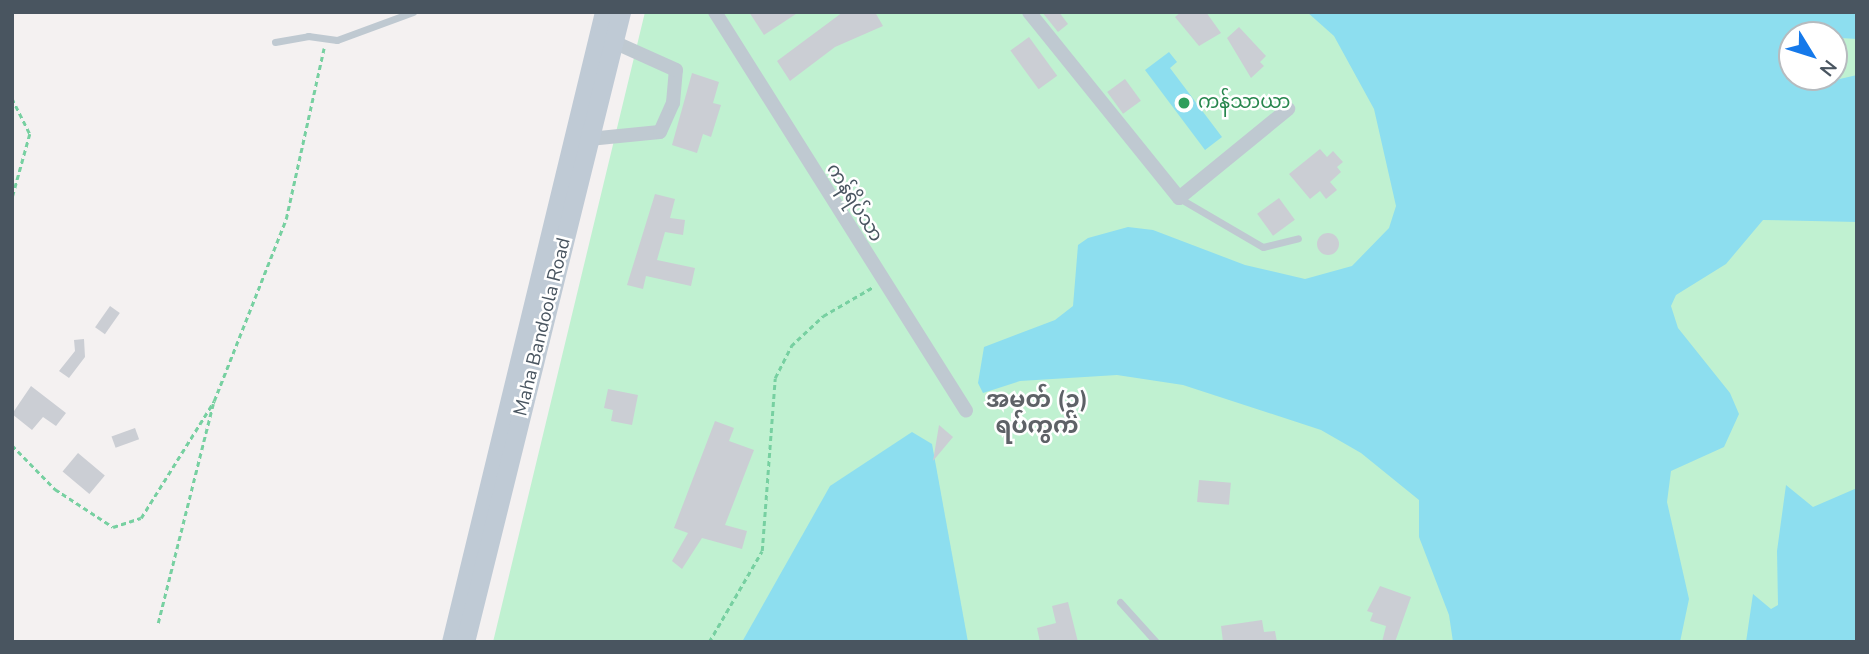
<!DOCTYPE html>
<html>
<head>
<meta charset="utf-8">
<style>
	body { margin:0 }
	#map { position:relative; width:1869px; height:654px; overflow:hidden; background:#f4f1f1; font-family:"Nunito Sans","Noto Sans Myanmar",sans-serif }
	div>[style] { position:absolute }
	.green>* { inset:0; background:#c0f1d1 }
	.water>* { inset:0; background:#8ddeef }
	.building>* { inset:0; background:#cbced4; transform-origin:0 0 }
	.round { border-radius:50% }
	.path>* { height:2.5px; margin-top:-1.25px; transform-origin:0; background:repeating-linear-gradient(90deg,#77d0a1 0 5px,transparent 0 8.5px) }
	.service>* { height:7px; margin:-3.5px; padding:0 3.5px; transform-origin:3.5px; border-radius:3.5px; background:#bfc9d1 }
	.minor>* { height:14px; margin:-7px; padding:0 7px; transform-origin:7px; border-radius:7px; background:#bfc9d1 }
	.secondary>* { height:19px; margin:-9.5px; padding:0 9.5px; transform-origin:9.5px; border-radius:9.5px; background:#bfcad5 }
	.dots>* { width:19px; height:19px; translate:-50% -50%; box-sizing:border-box; border:4px solid #fff; border-radius:50% }
	span { translate:-50% -50%; white-space:nowrap; text-align:center; line-height:1.15; -webkit-text-stroke:5px #fff; paint-order:stroke }
	.leisure-label { font-size:19px; color:#27864d }
	.left { translate:0 -50%; text-align:left }
	.street-label { font-size:19px; color:#495560 }
	.quarter-label { font-size:23px; color:#5e6267; font-weight:700 }
	.frame { position:absolute; inset:0; border:14px solid #495560; pointer-events:none }
	.north { position:absolute; left:1778px; top:21px; width:70px; height:70px; box-sizing:border-box; background:#fff; border:2px solid #b6bbbf; border-radius:50%; rotate:128deg; font-size:19px; font-weight:700; line-height:28px; text-align:center; color:#495560 }
	.north::after { content:''; display:block; margin:auto; width:24px; height:32px; background:#1579ea; clip-path:polygon(50% 0,100% 100%,50% 72%,0 100%) }
</style>
</head>
<body>
<div id="map">
	<div class="green">
		<div style="clip-path:polygon(evenodd,645px 12px,1857px 12px,1857px 642px,493px 642px,645px 12px,1792px 35px,1834px 35px,1834px 77px,1792px 77px,1792px 35px)"></div>
	</div>
	<div class="water">
		<div style="clip-path:polygon(1307px 12px,1857px 12px,1857px 39px,1792px 35px,1785px 67px,1792px 77px,1831px 81px,1857px 75px,1857px 222px,1763px 220px,1726px 264px,1676px 295px,1671px 306px,1678px 328px,1730px 393px,1739px 414px,1724px 447px,1671px 471px,1667px 502px,1689px 599px,1680px 642px,1453px 642px,1449px 615px,1419px 537px,1419px 500px,1361px 453px,1321px 430px,1183px 385px,1117px 375px,1020px 381px,983px 393px,978px 383px,984px 347px,1055px 320px,1073px 306px,1078px 245px,1088px 238px,1128px 227px,1153px 230px,1245px 265px,1305px 279px,1352px 266px,1389px 228px,1396px 206px,1374px 109px,1334px 36px)"></div>
		<div style="clip-path:polygon(1169px 52px,1177px 62px,1170px 68px,1222px 137px,1205px 150px,1145px 70px)"></div>
		<div style="clip-path:polygon(912px 432px,932px 444px,968px 642px,742px 642px,830px 486px)"></div>
		<div style="clip-path:polygon(1786px 485px,1813px 507px,1857px 488px,1857px 642px,1746px 642px,1753px 594px,1771px 609px,1778px 605px,1777px 551px)"></div>
	</div>
	<div class="building">
		<div style="clip-path:polygon(749px 12px,799px 12px,764px 35px)"></div>
		<div style="clip-path:polygon(843px 12px,875px 12px,883px 26px,835px 47px,790px 81px,777px 61px)"></div>
		<div style="clip-path:polygon(1042px 12px,1059px 12px,1068px 24px,1058px 32px)"></div>
		<div style="clip-path:polygon(1181px 12px,1206px 12px,1221px 33px,1199px 46px,1175px 17px)"></div>
		<div style="clip-path:polygon(1239px 27px,1266px 56px,1260px 62px,1264px 66px,1251px 78px,1227px 38px)"></div>
		<div style="left:1029px;top:37px;width:48px;height:23px;rotate:54deg"></div>
		<div style="clip-path:polygon(692px 73px,719px 82px,713px 103px,721px 105px,711px 137px,703px 134px,697px 153px,672px 145px)"></div>
		<div style="left:1125px;top:79px;width:27px;height:22px;rotate:54deg"></div>
		<div style="clip-path:polygon(1320px 149px,1327px 157px,1333px 151px,1343px 162px,1337px 167px,1341px 172px,1330px 182px,1337px 190px,1326px 199px,1320px 191px,1310px 199px,1289px 174px)"></div>
		<div style="clip-path:polygon(655px 194px,675px 199px,670px 218px,685px 220px,683px 235px,665px 232px,657px 260px,695px 268px,691px 286px,646px 276px,643px 289px,627px 285px)"></div>
		<div style="left:1279px;top:198px;width:27px;height:27px;rotate:54deg"></div>
		<div class="round" style="left:1317px;top:233px;width:22px;height:22px"></div>
		<div style="left:110px;top:306px;width:12px;height:26px;rotate:35deg"></div>
		<div style="clip-path:polygon(84px 339px,85px 357px,69px 378px,59px 371px,75px 351px,74px 340px)"></div>
		<div style="clip-path:polygon(31px 386px,66px 413px,56px 426px,43px 417px,32px 430px,12px 414px)"></div>
		<div style="clip-path:polygon(608px 389px,638px 395px,632px 425px,611px 421px,613px 410px,604px 408px)"></div>
		<div style="clip-path:polygon(715px 421px,734px 428px,729px 441px,754px 450px,725px 525px,747px 531px,742px 549px,702px 538px,682px 569px,672px 561px,688px 533px,674px 528px)"></div>
		<div style="clip-path:polygon(939px 425px,953px 437px,933px 461px)"></div>
		<div style="left:135px;top:428px;width:12px;height:25px;rotate:70deg"></div>
		<div style="left:78px;top:453px;width:35px;height:24px;rotate:40deg"></div>
		<div style="left:1199px;top:480px;width:32px;height:22px;rotate:5deg"></div>
		<div style="clip-path:polygon(1380px 586px,1411px 597px,1395px 642px,1382px 642px,1386px 626px,1370px 621px,1373px 613px,1367px 611px)"></div>
		<div style="clip-path:polygon(1068px 602px,1078px 642px,1040px 642px,1037px 628px,1056px 623px,1052px 606px)"></div>
		<div style="clip-path:polygon(1262px 620px,1264px 632px,1275px 631px,1277px 642px,1223px 642px,1221px 626px)"></div>
	</div>
	<div class="path">
		<div style="left:12px;top:98px;width:40px;rotate:63.4deg"></div>
		<div style="left:30px;top:134px;width:67px;rotate:105.5deg"></div>
		<div style="left:12px;top:445px;width:62px;rotate:45.7deg"></div>
		<div style="left:55px;top:489px;width:69px;rotate:33.2deg"></div>
		<div style="left:113px;top:527px;width:29px;rotate:-18deg"></div>
		<div style="left:141px;top:518px;width:138px;rotate:-58deg"></div>
		<div style="left:214px;top:401px;width:196px;rotate:-68.4deg"></div>
		<div style="left:286px;top:219px;width:175px;rotate:-77.5deg"></div>
		<div style="left:158px;top:623px;width:226px;rotate:-75.9deg"></div>
		<div style="left:709px;top:642px;width:105px;rotate:-59.8deg"></div>
		<div style="left:762px;top:551px;width:173px;rotate:-85.7deg"></div>
		<div style="left:775px;top:378px;width:36px;rotate:-63deg"></div>
		<div style="left:791px;top:346px;width:44px;rotate:-43.2deg"></div>
		<div style="left:823px;top:316px;width:58px;rotate:-30.1deg"></div>
	</div>
	<div class="service">
		<div style="left:275px;top:42px;width:34px;rotate:-10deg"></div>
		<div style="left:308px;top:36px;width:29px;rotate:8deg"></div>
		<div style="left:337px;top:40px;width:81px;rotate:-20.2deg"></div>
		<div style="left:1179px;top:198px;width:97px;rotate:30.3deg"></div>
		<div style="left:1263px;top:247px;width:36px;rotate:-14deg"></div>
		<div style="left:1120px;top:602px;width:54px;rotate:48deg"></div>
	</div>
	<div class="minor">
		<div style="left:715px;top:12px;width:471px;rotate:57.8deg"></div>
		<div style="left:1029px;top:12px;width:239px;rotate:51.1deg"></div>
		<div style="left:1179px;top:198px;width:141px;rotate:-39.2deg"></div>
		<div style="left:589px;top:139px;width:71px;rotate:-5.6deg"></div>
		<div style="left:660px;top:132px;width:32px;rotate:-66deg"></div>
		<div style="left:673px;top:103px;width:33px;rotate:-85deg"></div>
		<div style="left:676px;top:70px;width:68px;rotate:-155.7deg"></div>
	</div>
	<div class="secondary">
		<div style="left:451px;top:642px;width:648px;rotate:-76.35deg"></div>
		<div style="left:465px;top:642px;width:649px;rotate:-76.09deg"></div>
	</div>
	<div class="dots">
		<div style="left:1184px;top:103px;background:#2e9e5b"></div>
	</div>
	<div class="leisure-label">
		<span class="left" style="left:1198px;top:103px">ကန်သာယာ</span>
	</div>
	<div class="street-label">
		<span style="left:854px;top:203px;rotate:58deg">ကန်ရိပ်သာ</span>
		<span style="left:543px;top:327px;rotate:-76deg">Maha Bandoola Road</span>
	</div>
	<div class="quarter-label">
		<span style="left:1037px;top:413px">အမှတ် (၃)<br>ရပ်ကွက်</span>
	</div>
	<div class="frame"></div>
	<div class="north">N</div>
</div>
</body>
</html>
